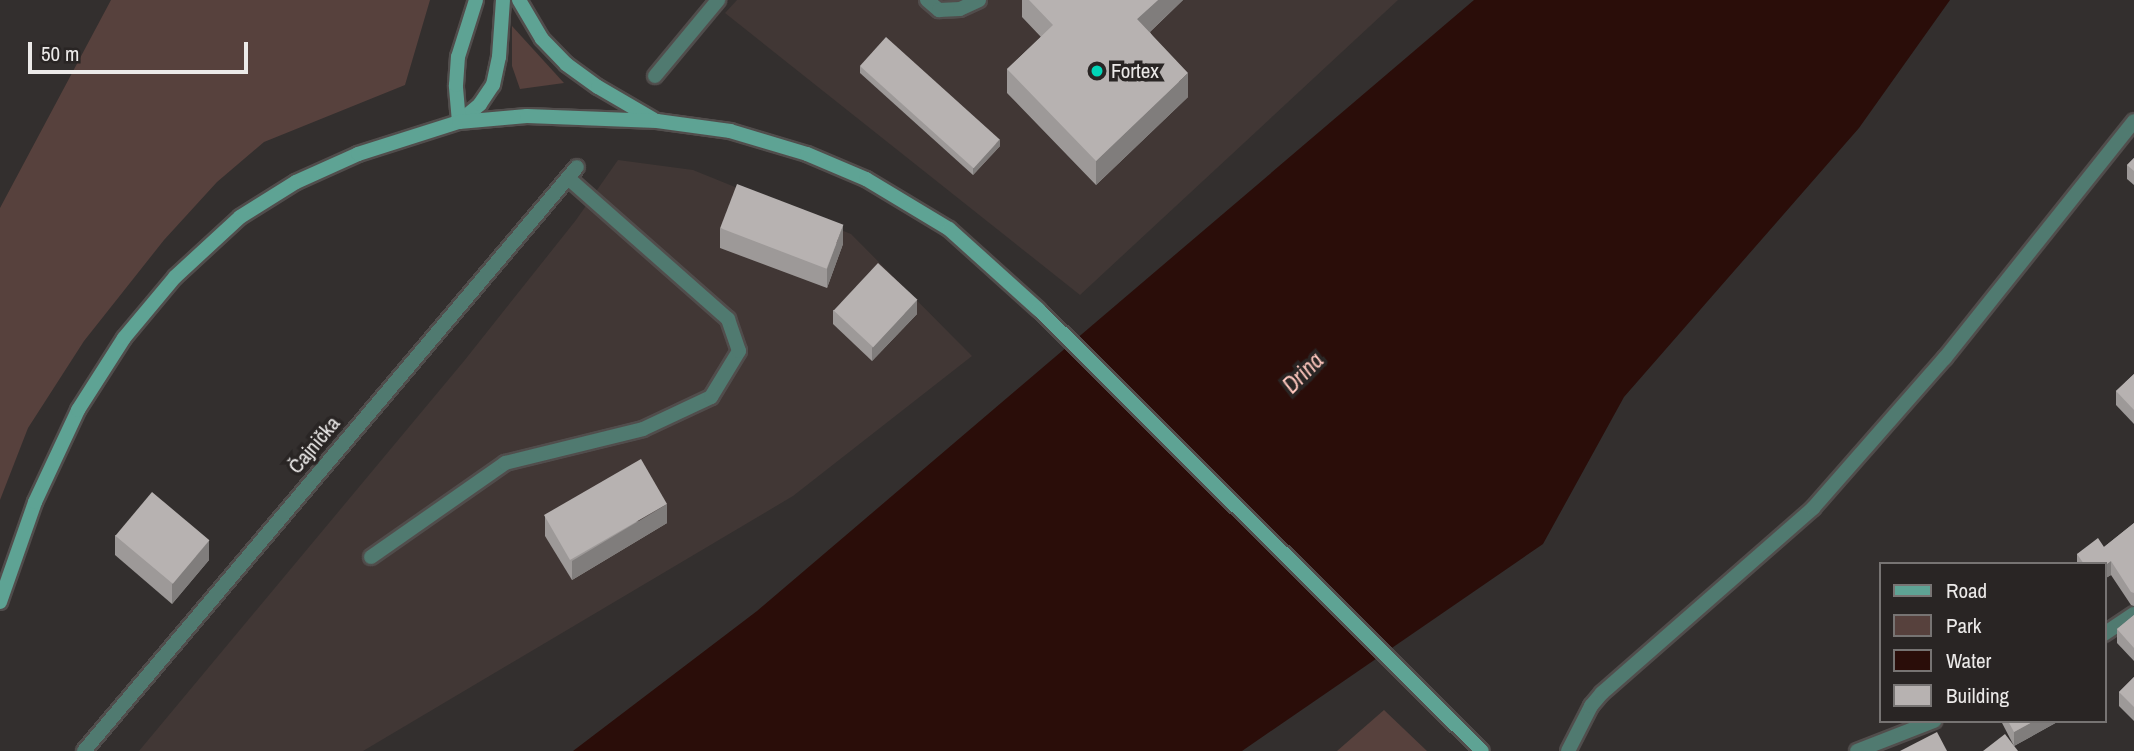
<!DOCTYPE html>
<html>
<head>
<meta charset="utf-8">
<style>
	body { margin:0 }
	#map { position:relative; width:2134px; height:751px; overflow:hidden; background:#332f2e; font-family:"Archivo Narrow",sans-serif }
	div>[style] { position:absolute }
	.built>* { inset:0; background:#413735 }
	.green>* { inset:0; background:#57413d }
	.water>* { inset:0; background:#2a0d09 }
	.roads { filter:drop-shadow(2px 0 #514d4c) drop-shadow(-2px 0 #514d4c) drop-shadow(0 2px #514d4c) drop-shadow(0 -2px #514d4c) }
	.service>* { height:14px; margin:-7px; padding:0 7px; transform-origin:7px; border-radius:7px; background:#507a70 }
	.minor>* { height:14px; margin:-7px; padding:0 7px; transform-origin:7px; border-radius:7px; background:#507a70 }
	.secondary>* { height:14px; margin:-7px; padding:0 7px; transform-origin:7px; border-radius:7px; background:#5ea394 }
	.wall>* { inset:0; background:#9d9998 }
	.shaded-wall>* { inset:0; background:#807d7c }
	.building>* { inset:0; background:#b7b2b1; transform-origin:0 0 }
	.dots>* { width:19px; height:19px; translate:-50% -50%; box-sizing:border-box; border:4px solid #292524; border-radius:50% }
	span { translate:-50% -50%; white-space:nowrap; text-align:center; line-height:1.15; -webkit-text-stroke:7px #292524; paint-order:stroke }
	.poi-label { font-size:21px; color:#eceae9 }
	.left { translate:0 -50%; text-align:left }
	.street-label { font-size:21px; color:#eceae9 }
	.water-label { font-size:23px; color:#fdc6bd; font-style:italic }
	.legend { position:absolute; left:1879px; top:562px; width:228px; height:161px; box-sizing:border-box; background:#292524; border:2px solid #777473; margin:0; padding:9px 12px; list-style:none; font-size:21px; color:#eceae9 }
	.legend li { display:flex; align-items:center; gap:14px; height:35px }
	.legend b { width:35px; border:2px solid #777473 }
	.scale { position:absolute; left:28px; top:42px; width:220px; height:32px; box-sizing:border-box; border:4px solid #eceae9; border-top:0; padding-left:9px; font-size:21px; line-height:24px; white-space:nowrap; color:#eceae9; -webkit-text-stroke:5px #292524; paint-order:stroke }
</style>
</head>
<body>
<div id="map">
	<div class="built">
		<div style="clip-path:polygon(737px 0,1398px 0,1080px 295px,725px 13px)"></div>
		<div style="clip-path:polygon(618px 160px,693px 170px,851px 234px,972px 356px,793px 496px,363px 751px,139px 751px,464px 361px,576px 220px)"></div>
	</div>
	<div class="green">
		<div style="clip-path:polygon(111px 0,430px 0,405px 85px,264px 142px,217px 182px,164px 240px,84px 341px,28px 428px,0 500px,0 208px)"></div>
		<div style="clip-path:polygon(512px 26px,564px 83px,520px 89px,512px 66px)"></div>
		<div style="clip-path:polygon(1384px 710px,1427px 751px,1337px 751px)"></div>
	</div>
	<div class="water">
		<div style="clip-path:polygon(1474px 0,1950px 0,1859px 128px,1624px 397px,1543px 544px,1242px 751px,573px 751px,757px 611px)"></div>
	</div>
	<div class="roads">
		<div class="service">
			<div style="left:927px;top:0;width:16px;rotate:40deg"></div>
			<div style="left:939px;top:10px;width:21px;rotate:-3deg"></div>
			<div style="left:960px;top:9px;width:21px;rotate:-25deg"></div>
			<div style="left:655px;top:76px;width:99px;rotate:-50.3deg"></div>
			<div style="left:371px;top:557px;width:164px;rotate:-35deg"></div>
			<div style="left:505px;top:463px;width:142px;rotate:-13.8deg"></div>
			<div style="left:643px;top:429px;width:75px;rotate:-25.2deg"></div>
			<div style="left:711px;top:397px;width:54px;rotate:-58.7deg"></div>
			<div style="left:739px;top:351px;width:34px;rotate:-109deg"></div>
			<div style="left:728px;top:319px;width:213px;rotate:-138.6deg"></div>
			<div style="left:84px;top:751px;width:764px;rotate:-49.83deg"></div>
		</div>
		<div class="minor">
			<div style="left:2104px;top:634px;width:36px;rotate:-34deg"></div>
			<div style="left:1568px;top:751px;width:51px;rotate:-62.9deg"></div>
			<div style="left:1591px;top:706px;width:17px;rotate:-50deg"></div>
			<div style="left:1602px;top:693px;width:281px;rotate:-41.2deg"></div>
			<div style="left:1813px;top:508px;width:200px;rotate:-48.7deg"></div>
			<div style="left:1945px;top:358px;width:303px;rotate:-51.4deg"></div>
			<div style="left:1857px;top:751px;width:83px;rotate:-21.3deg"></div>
		</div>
		<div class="secondary">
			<div style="left:519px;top:0;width:45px;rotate:59.5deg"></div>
			<div style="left:542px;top:39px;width:35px;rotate:46deg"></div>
			<div style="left:566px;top:64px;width:39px;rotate:36deg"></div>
			<div style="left:598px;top:87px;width:64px;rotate:30.2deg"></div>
			<div style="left:460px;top:121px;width:26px;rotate:-40deg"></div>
			<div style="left:480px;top:104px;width:23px;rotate:-56deg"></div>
			<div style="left:493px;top:85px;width:29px;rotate:-78deg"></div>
			<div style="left:499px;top:57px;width:57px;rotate:-86deg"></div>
			<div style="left:459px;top:122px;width:37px;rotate:-95deg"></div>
			<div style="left:456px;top:85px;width:28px;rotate:-86deg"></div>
			<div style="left:458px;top:57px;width:60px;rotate:-72.5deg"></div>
			<div style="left:0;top:602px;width:106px;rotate:-70.7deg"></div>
			<div style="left:35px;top:502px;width:102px;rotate:-64.9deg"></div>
			<div style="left:78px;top:410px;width:85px;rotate:-57.4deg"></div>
			<div style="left:124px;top:338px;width:80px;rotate:-50.1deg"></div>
			<div style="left:175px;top:277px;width:88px;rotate:-42.7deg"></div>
			<div style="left:240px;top:217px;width:66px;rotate:-32deg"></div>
			<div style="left:296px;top:182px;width:68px;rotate:-24.3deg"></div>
			<div style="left:358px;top:154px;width:106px;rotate:-17.6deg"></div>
			<div style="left:459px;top:122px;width:68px;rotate:-5deg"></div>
			<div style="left:527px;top:116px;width:130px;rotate:2.2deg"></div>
			<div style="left:657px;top:121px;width:74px;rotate:7.8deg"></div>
			<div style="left:730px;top:131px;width:80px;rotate:16.6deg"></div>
			<div style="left:807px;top:154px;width:64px;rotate:23deg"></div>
			<div style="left:866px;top:179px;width:97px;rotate:31.1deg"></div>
			<div style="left:949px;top:229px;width:120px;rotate:42deg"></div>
			<div style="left:1038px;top:309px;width:626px;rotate:44.87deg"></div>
		</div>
	</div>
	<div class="wall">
		<div style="clip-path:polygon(1022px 0,1183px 0,1150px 32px,1188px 97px,1096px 185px,1007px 93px,1007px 69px,1041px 37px,1022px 17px)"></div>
		<div style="clip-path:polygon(860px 66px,1000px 146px,973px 175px,860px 73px)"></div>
		<div style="clip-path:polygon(2134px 158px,2134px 185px,2127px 179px,2127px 165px)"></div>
		<div style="clip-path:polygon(720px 228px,843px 244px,827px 288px,720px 248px)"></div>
		<div style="clip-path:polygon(833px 310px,917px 314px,872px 361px,833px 324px)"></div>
		<div style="clip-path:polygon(2134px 374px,2134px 424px,2116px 405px,2116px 391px)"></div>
		<div style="clip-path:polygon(545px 516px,667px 523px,572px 580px,545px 536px)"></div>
		<div style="clip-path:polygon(2134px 523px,2134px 606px,2131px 605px,2111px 575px,2104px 579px,2104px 564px,2077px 564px,2077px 554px,2104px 547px)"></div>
		<div style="clip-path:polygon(115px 535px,209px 560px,172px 604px,115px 555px)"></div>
		<div style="clip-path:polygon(2134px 615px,2134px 661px,2117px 643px,2117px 629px)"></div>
		<div style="clip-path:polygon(2134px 677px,2134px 721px,2119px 706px,2119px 692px)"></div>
		<div style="clip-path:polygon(2001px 721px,2059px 721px,2014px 746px)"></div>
	</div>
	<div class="shaded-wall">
		<div style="clip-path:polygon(1158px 0,1183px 0,1137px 44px,1137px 19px)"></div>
		<div style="clip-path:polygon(1188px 73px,1188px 97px,1096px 185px,1096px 161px)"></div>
		<div style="clip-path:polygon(1000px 139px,1000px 146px,973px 175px,973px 168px)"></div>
		<div style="clip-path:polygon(843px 225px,843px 244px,827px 288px,827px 269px)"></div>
		<div style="clip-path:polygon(917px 300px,917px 314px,872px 361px,872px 348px)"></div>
		<div style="clip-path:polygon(667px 504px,667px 523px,572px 580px,572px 561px)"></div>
		<div style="clip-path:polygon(209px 540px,209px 560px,172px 604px,172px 584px)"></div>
		<div style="clip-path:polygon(2111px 561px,2111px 575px,2104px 579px,2104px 566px)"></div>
		<div style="clip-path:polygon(2034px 721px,2059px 721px,2014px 746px,2014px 732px)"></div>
	</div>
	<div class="building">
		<div style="clip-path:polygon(1029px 0,1158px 0,1137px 19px,1188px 73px,1096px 161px,1007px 69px,1053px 25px)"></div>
		<div style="left:886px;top:37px;width:153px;height:39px;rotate:42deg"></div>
		<div style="clip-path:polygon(2134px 158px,2134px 171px,2127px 165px)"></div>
		<div style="left:737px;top:184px;width:114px;height:47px;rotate:21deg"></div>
		<div style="left:878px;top:263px;width:54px;height:65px;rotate:43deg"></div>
		<div style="clip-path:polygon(2134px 374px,2134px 410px,2116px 391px)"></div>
		<div style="left:641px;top:459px;width:52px;height:112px;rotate:60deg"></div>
		<div style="left:152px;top:492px;width:75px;height:57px;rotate:40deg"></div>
		<div style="clip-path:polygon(2134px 523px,2134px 593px,2131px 592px,2111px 561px,2104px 566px,2104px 564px,2084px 564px,2077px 554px,2098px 538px,2104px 547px)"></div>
		<div style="clip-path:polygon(2134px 615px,2134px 648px,2117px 629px)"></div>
		<div style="clip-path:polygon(2134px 677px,2134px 707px,2119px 692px)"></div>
		<div style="clip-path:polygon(2008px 721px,2034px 721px,2014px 732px)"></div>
		<div style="clip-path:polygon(1937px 732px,1947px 751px,1900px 751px)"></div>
		<div style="clip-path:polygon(2005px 734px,2018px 751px,1983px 751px)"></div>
	</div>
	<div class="dots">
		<div style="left:1097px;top:71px;background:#00d5b7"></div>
	</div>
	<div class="poi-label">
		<span class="left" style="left:1111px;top:71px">Fortex</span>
	</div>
	<div class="street-label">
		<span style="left:314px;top:445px;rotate:-50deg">Čajnička</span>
	</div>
	<div class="water-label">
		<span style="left:1303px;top:373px;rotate:-45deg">Drina</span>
	</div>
	<ul class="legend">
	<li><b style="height:9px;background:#5ea394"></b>Road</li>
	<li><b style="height:19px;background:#57413d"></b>Park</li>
	<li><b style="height:19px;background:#2a0d09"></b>Water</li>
	<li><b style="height:19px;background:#b7b2b1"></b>Building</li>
	</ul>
	<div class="scale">50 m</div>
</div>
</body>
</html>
